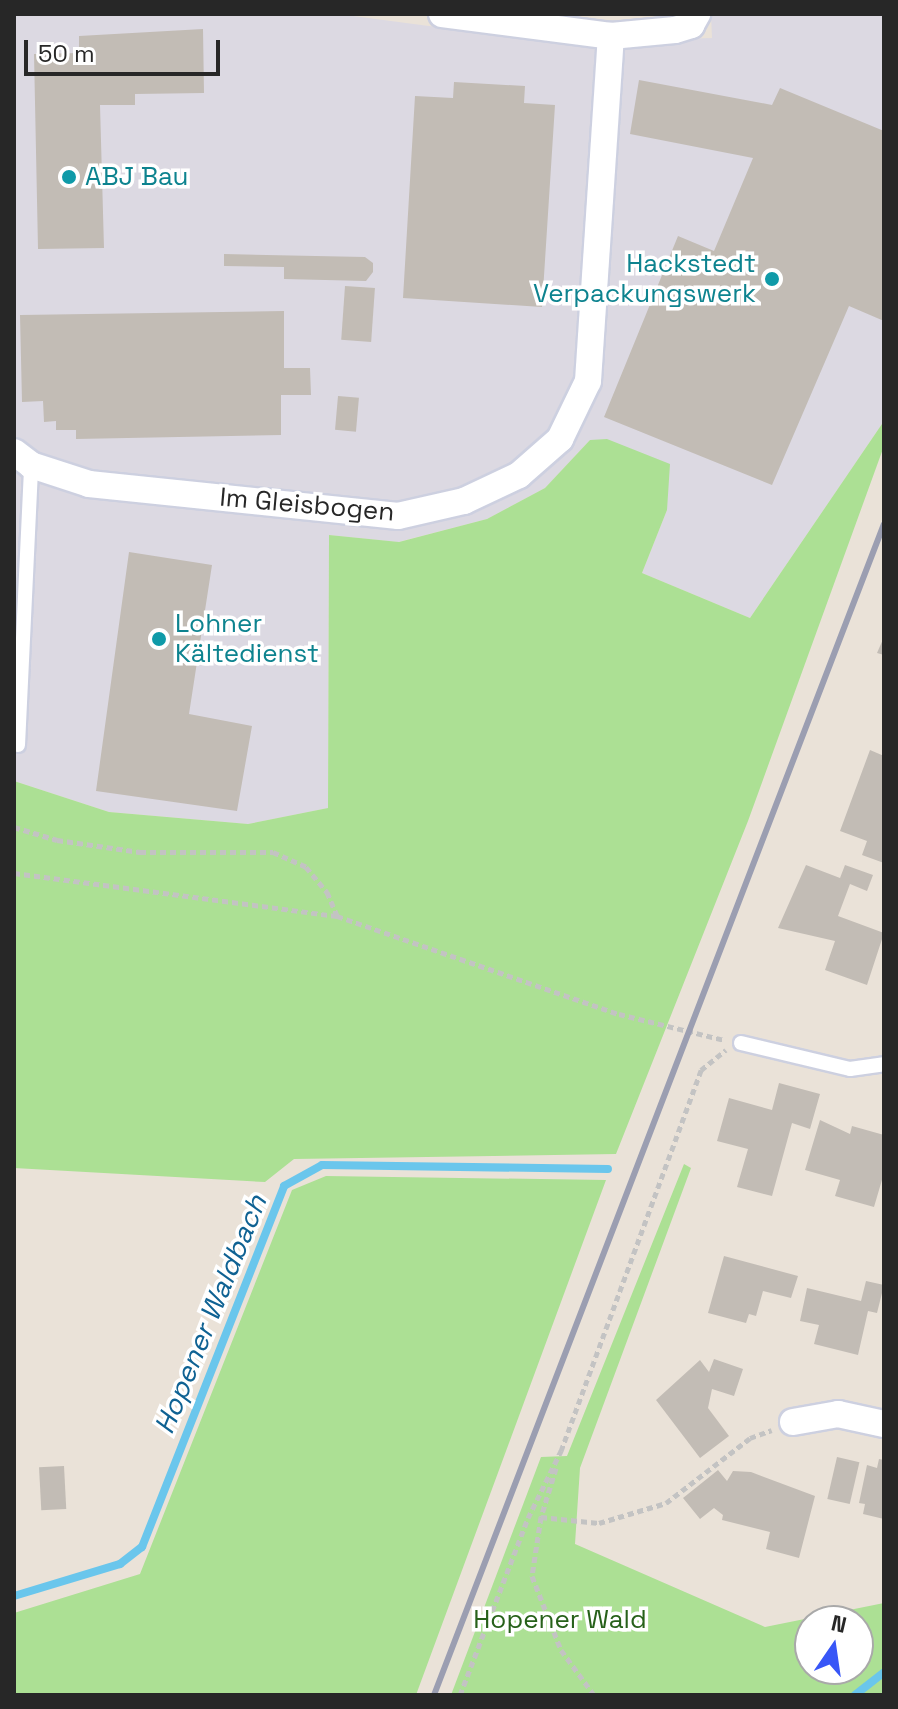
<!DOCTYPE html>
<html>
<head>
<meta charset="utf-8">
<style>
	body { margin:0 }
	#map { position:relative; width:898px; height:1709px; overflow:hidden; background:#eae2d8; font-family:"Space Grotesk",sans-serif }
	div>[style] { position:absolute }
	.industrial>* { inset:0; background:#dcd9e2 }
	.green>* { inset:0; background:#ace094 }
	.stream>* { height:8px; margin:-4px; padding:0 4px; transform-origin:4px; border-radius:4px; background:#6ac6ec }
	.building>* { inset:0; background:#c2bcb5; transform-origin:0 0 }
	.path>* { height:5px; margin-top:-2.5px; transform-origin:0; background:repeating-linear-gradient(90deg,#c3c3c3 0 6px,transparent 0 10px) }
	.roads { filter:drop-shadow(2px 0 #cdd0e0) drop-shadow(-2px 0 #cdd0e0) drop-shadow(0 2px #cdd0e0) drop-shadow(0 -2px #cdd0e0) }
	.lane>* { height:14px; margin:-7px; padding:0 7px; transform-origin:7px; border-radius:7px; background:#fff }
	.street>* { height:26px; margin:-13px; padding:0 13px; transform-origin:13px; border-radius:13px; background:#fff }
	.rail>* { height:6px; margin:-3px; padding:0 3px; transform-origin:3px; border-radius:3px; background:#9b9eb1 }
	.dots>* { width:22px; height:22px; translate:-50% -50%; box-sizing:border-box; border:4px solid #fff; border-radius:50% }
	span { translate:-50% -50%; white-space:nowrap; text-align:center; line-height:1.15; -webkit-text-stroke:7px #fff; paint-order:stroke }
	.culture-label { font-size:26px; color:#0d838f }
	.left { translate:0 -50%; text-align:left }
	.right { translate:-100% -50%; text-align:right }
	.street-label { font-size:26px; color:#272727 }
	.park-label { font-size:26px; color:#27611a }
	.water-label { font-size:28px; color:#0f6293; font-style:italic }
	.frame { position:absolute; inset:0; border:16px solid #272727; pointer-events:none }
	.north { position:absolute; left:794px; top:1605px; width:80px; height:80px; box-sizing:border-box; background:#fff; border:2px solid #a9a9a9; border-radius:50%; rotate:13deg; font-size:22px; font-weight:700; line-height:32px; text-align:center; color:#272727 }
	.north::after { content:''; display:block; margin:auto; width:28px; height:36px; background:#3856f7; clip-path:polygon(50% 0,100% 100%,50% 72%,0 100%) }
	.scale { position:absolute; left:24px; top:40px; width:196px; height:36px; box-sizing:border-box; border:4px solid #272727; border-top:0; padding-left:10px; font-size:24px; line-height:28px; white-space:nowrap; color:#272727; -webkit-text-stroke:6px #fff; paint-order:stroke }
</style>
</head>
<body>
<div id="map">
	<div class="industrial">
		<div style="clip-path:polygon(14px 14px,338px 14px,550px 42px,712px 38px,711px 14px,884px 14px,884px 421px,750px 618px,642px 573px,667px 510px,590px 440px,545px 488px,487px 519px,398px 542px,329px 535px,328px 808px,248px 824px,109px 812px,14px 781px)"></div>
	</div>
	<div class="green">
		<div style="clip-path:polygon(884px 421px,884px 446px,748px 821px,616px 1154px,294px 1159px,265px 1182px,14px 1168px,14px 781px,109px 812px,248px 824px,328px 808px,329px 535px,399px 542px,487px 519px,545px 488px,590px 440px,607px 439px,670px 464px,667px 510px,642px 573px,750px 618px)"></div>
		<div style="clip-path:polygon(evenodd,684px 1164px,691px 1168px,580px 1468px,575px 1544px,765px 1627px,884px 1603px,884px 1695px,451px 1695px,541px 1457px,567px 1456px,684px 1164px,858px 1621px,858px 1669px,810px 1669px,810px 1621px,858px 1621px)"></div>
		<div style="clip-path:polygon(326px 1176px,606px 1180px,416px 1695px,14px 1695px,14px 1613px,140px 1574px,292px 1190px)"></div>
	</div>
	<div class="stream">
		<div style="left:14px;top:1596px;width:111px;rotate:-16.8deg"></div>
		<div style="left:120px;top:1564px;width:28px;rotate:-38deg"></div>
		<div style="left:142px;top:1547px;width:388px;rotate:-68.5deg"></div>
		<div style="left:284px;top:1186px;width:43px;rotate:-28.9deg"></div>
		<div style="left:322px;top:1165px;width:286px;rotate:0.8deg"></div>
		<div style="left:855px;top:1695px;width:37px;rotate:-38deg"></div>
	</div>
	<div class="building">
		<div style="clip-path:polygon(203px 29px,204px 93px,135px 94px,135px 105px,100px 105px,104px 248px,38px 249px,34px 54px,79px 53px,79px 36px)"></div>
		<div style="clip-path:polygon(639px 80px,772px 105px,780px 88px,884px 131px,884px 321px,849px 306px,772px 485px,604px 417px,678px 236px,714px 251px,753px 158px,630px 134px)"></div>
		<div style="clip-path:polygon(454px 82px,525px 86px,524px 103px,555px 105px,542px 307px,403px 298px,415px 96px,453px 98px)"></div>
		<div style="clip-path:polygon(224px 254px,365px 257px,373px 263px,373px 272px,366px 281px,284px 279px,284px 267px,224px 266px)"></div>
		<div style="left:345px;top:286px;width:30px;height:54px;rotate:4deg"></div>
		<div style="clip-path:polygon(284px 311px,284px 368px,310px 368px,311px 395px,281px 395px,281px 435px,76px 439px,76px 430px,56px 430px,56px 421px,44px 422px,43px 401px,22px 402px,20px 315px)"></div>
		<div style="left:338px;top:396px;width:21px;height:34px;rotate:5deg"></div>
		<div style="clip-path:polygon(129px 552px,212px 565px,189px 714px,252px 726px,237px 811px,96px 791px)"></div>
		<div style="clip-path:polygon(884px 637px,884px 655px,877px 653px)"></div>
		<div style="clip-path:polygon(870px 750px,884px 756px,884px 863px,862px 855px,867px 841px,840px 831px)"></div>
		<div style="clip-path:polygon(806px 865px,840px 878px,845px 865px,873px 875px,867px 891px,850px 884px,838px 916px,884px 933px,867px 985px,825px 970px,835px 941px,778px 928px)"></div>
		<div style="clip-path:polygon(779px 1083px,820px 1094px,810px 1129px,792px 1123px,772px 1196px,737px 1187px,748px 1149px,717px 1141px,729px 1098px,772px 1110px)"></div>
		<div style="clip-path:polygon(820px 1120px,850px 1134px,852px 1126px,884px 1135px,884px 1173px,874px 1207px,835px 1196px,840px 1180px,805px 1170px)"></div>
		<div style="clip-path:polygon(724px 1256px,798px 1276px,791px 1298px,763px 1291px,756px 1316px,749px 1314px,746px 1323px,708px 1313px)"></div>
		<div style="clip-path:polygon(866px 1281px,884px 1285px,877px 1313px,868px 1311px,858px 1355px,814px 1344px,819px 1325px,800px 1321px,807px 1288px,861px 1301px)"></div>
		<div style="clip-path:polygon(714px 1359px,743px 1369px,734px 1396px,712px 1389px,708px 1408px,729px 1436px,700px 1458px,656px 1400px,700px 1360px,709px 1372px)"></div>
		<div style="left:837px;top:1457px;width:23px;height:43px;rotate:13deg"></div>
		<div style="clip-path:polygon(879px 1459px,884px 1460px,884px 1519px,863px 1514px,865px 1504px,859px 1503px,867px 1465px,877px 1468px)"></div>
		<div style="left:64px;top:1466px;width:43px;height:25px;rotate:87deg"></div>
		<div style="clip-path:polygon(718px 1470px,727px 1481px,733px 1471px,751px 1472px,815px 1496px,799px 1558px,766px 1549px,770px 1532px,722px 1520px,723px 1515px,714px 1508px,700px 1519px,683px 1498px)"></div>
	</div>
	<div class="path">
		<div style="left:14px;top:827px;width:45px;rotate:16.8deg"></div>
		<div style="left:57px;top:840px;width:84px;rotate:8.2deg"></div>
		<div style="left:140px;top:852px;width:133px"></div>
		<div style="left:273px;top:852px;width:36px;rotate:24deg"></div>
		<div style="left:306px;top:867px;width:33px;rotate:50deg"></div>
		<div style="left:327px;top:892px;width:26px;rotate:67deg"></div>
		<div style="left:14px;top:873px;width:326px;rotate:7.6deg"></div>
		<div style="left:337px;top:916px;width:299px;rotate:19.2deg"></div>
		<div style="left:619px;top:1014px;width:108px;rotate:13.9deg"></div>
		<div style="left:556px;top:1468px;width:51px;rotate:107deg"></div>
		<div style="left:541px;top:1517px;width:60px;rotate:98.7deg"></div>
		<div style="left:532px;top:1576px;width:79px;rotate:68.6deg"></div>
		<div style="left:561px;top:1650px;width:56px;rotate:53.7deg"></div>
		<div style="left:541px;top:1517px;width:58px;rotate:5.9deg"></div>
		<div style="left:599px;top:1523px;width:70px;rotate:-16.6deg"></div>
		<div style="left:666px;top:1503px;width:106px;rotate:-37.7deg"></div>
		<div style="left:750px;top:1438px;width:23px;rotate:-20deg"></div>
		<div style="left:460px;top:1695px;width:190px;rotate:-69deg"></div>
		<div style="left:528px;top:1518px;width:75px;rotate:-63.8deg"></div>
		<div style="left:561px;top:1451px;width:406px;rotate:-69.8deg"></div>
		<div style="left:701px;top:1070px;width:32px;rotate:-39deg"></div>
	</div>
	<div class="roads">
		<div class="lane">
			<div style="left:18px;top:745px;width:280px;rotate:-87.3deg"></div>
			<div style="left:741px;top:1043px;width:112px;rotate:13.4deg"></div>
			<div style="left:850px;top:1069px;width:34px;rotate:-8deg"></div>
		</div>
		<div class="street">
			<div style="left:442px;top:14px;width:170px;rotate:7.4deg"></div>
			<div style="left:611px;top:36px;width:64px;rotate:-5.4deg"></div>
			<div style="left:675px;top:30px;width:17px;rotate:-17deg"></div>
			<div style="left:691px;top:25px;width:13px;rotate:-61deg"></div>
			<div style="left:14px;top:452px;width:21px;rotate:37deg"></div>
			<div style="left:31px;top:465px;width:61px;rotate:18.1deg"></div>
			<div style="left:89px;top:484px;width:311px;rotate:5.9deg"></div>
			<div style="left:398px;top:516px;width:68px;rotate:-12.8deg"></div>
			<div style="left:464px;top:501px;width:61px;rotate:-25.3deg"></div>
			<div style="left:519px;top:475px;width:55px;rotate:-41.3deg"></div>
			<div style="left:560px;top:439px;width:64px;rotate:-64.2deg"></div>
			<div style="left:588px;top:381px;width:346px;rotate:-86.2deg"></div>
			<div style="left:793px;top:1422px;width:46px;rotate:-10.1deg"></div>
			<div style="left:838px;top:1414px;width:47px;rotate:12.3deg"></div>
		</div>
	</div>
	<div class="rail">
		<div style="left:434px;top:1695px;width:1254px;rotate:-68.98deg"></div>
	</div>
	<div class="dots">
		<div style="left:69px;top:177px;background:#0f9aa8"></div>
		<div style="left:772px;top:279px;background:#0f9aa8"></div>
		<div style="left:159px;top:639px;background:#0f9aa8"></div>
	</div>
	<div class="culture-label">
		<span class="left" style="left:85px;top:177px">ABJ Bau</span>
		<span class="right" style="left:756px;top:279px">Hackstedt<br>Verpackungswerk</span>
		<span class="left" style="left:175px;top:639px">Lohner<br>Kältedienst</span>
	</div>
	<div class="street-label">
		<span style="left:307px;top:505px;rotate:5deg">Im Gleisbogen</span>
	</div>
	<div class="park-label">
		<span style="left:560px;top:1620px">Hopener Wald</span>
	</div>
	<div class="water-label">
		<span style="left:210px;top:1314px;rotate:-68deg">Hopener Waldbach</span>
	</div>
	<div class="frame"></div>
	<div class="north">N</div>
	<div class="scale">50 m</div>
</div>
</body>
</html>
